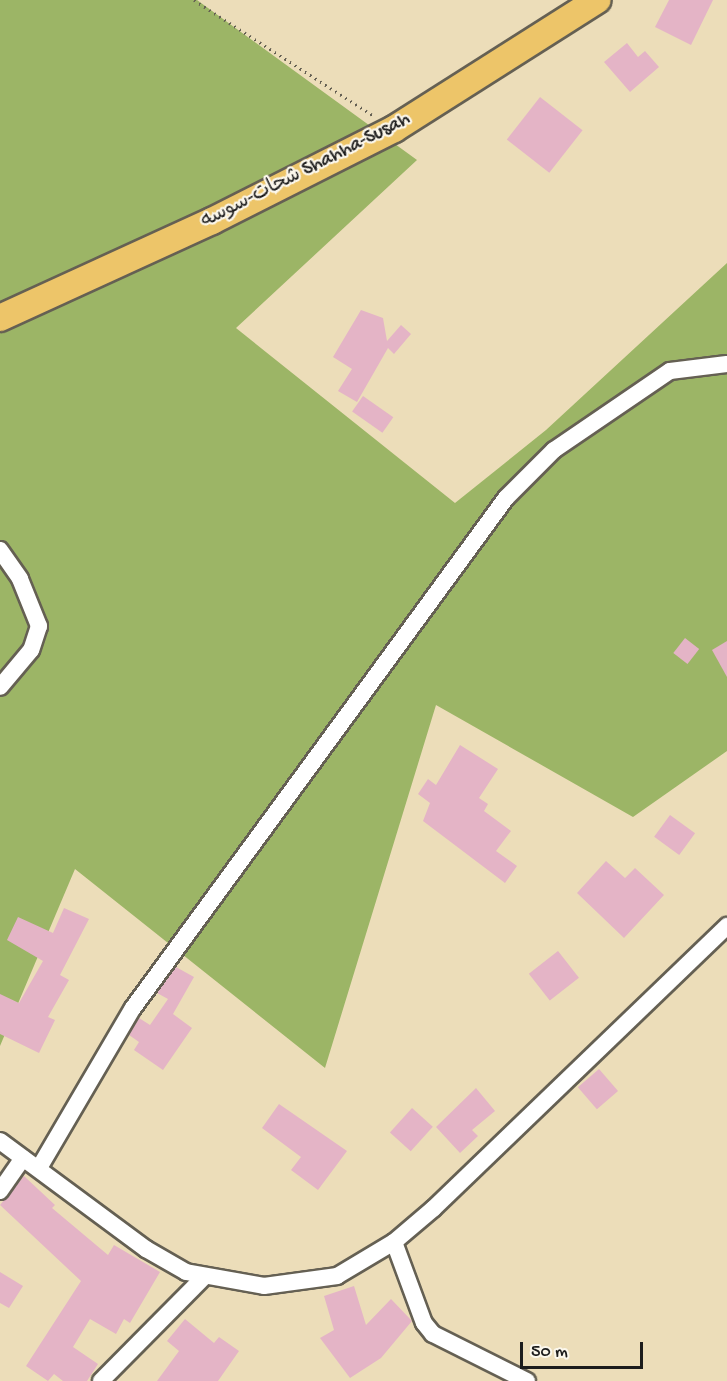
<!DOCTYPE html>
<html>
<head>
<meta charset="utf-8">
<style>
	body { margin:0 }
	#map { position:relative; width:727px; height:1381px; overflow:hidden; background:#ecddb9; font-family:"Gochi Hand","Playpen Sans Arabic",sans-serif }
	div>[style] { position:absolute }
	.forest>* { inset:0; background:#9cb566 }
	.building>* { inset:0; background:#e4b4c6; transform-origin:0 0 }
	.path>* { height:3px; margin-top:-1.5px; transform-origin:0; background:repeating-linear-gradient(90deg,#656053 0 1.5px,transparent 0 6px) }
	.roads { filter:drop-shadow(2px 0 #656053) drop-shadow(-2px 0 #656053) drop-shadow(0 2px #656053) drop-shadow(0 -2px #656053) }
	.minor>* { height:16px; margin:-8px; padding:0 8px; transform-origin:8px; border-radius:8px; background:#fff }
	.primary>* { height:26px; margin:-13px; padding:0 13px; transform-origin:13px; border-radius:13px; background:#edc569 }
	span { translate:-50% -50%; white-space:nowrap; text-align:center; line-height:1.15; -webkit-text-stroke:4.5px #fbf7ec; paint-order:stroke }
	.street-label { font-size:20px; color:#1c1c1c }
	.scale { position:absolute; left:520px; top:1342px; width:123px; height:27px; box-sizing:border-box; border:3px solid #1c1c1c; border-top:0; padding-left:8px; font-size:18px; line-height:21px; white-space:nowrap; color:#1c1c1c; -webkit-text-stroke:4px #fbf7ec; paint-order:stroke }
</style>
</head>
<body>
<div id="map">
	<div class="forest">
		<div style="clip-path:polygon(0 0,197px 0,417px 160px,236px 328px,455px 503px,546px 430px,727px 263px,727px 751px,633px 817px,436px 705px,325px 1068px,75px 869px,0 1046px)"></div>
	</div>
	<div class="building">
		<div style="clip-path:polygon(669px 0,713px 0,691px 45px,655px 27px)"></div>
		<div style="clip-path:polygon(627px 43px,638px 57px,645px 51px,659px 67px,630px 92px,604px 62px)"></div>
		<div style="left:540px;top:97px;width:54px;height:54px;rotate:38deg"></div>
		<div style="clip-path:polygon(361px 310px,383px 318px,387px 341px,401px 325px,411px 334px,394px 354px,388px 348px,357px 402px,338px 391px,352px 369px,333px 357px)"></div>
		<div style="left:363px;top:396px;width:37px;height:19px;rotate:35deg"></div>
		<div style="left:685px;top:638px;width:18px;height:19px;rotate:38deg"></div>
		<div style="clip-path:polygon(727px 641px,727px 677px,712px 650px)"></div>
		<div style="clip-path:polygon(460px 745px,498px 769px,479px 798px,488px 804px,484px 811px,511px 831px,496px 851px,517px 866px,505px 883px,423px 821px,430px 803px,418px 794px,428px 779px,436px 785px)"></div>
		<div style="left:670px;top:815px;width:31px;height:27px;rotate:36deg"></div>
		<div style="clip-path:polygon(606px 861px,625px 878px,635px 868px,664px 895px,624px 938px,577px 893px)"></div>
		<div style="clip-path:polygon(64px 908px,89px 919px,60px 975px,69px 980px,48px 1017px,55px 1020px,39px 1053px,0 1034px,0 994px,19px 1003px,43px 961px,7px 940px,18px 917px,53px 933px)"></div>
		<div style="left:558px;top:951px;width:34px;height:37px;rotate:52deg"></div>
		<div style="clip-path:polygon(176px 967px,194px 977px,173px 1014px,192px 1028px,163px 1070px,134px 1050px,139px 1042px,129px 1035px,139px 1018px,150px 1025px,168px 999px,157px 993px)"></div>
		<div style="left:599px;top:1069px;width:29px;height:28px;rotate:49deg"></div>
		<div style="clip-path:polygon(476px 1088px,495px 1111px,472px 1130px,478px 1136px,460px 1153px,436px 1127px)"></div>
		<div style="clip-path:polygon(279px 1104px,347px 1151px,318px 1190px,291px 1170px,301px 1157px,262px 1128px)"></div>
		<div style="left:412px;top:1108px;width:28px;height:33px;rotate:42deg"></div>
		<div style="clip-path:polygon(24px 1176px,55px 1205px,52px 1208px,108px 1255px,114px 1245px,160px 1272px,130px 1323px,124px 1319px,116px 1334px,90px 1319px,73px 1347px,98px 1364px,87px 1381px,63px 1381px,54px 1374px,48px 1381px,26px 1366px,81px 1281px,0 1205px)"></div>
		<div style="clip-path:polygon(0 1272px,23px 1286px,9px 1308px,0 1303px)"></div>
		<div style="clip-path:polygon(354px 1286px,366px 1325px,391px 1299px,412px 1321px,381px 1358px,350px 1378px,320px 1338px,334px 1330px,324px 1296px)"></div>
		<div style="clip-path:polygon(185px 1319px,214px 1343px,219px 1337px,239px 1351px,218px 1381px,157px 1381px,179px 1351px,167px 1341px)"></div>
	</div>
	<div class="path">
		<div style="left:194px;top:0;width:214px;rotate:32.8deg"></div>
	</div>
	<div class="roads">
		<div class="minor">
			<div style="left:0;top:550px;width:35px;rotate:55deg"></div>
			<div style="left:20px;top:579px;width:51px;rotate:68deg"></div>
			<div style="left:39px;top:626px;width:25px;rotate:108deg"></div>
			<div style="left:31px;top:650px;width:48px;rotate:130deg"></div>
			<div style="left:0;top:1141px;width:182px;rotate:36.5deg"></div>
			<div style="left:146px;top:1249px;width:46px;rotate:29.9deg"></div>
			<div style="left:186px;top:1272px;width:79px;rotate:10.2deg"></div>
			<div style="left:264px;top:1286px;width:74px;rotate:-7.8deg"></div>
			<div style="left:337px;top:1276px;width:66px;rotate:-30.8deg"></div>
			<div style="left:394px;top:1242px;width:52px;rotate:-40.4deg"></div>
			<div style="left:434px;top:1208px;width:407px;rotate:-43.9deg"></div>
			<div style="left:39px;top:1168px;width:186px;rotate:-59.6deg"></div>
			<div style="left:133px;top:1008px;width:632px;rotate:-53.82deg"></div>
			<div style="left:506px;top:498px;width:68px;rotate:-45deg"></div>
			<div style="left:554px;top:450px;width:140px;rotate:-34.3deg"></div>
			<div style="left:670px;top:371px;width:57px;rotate:-7deg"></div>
			<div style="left:0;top:1191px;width:40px;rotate:-55.1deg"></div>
			<div style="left:394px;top:1242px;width:86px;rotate:69.7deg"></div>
			<div style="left:424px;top:1323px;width:14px;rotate:51deg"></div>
			<div style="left:433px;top:1334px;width:105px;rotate:26.6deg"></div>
			<div style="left:101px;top:1381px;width:146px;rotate:-45.3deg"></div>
		</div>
		<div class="primary">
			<div style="left:0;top:318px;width:233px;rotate:-24.6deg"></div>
			<div style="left:212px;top:221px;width:204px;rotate:-26.8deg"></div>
			<div style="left:394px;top:129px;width:241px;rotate:-32.4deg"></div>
		</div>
	</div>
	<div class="street-label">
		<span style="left:306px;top:171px;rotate:-27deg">شحات-سوسه Shahha-Susah</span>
	</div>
	<div class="scale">50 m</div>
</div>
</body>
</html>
